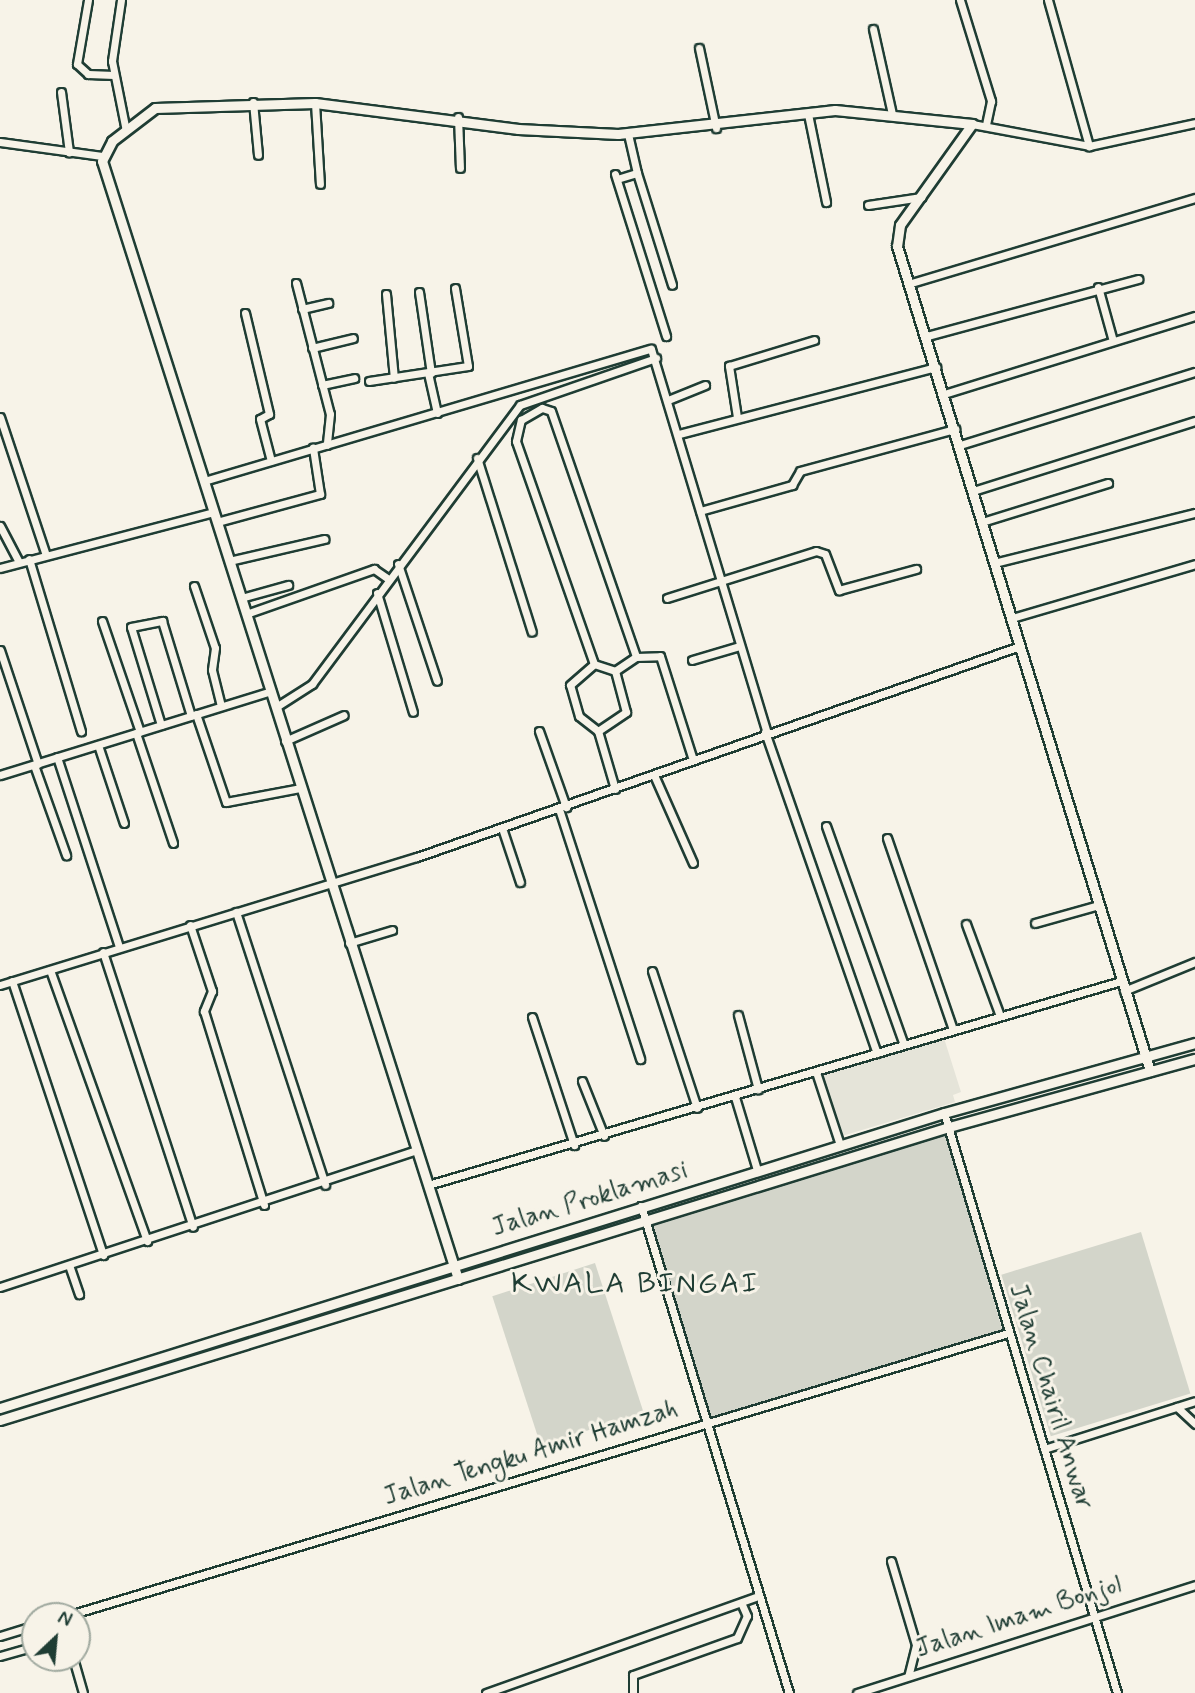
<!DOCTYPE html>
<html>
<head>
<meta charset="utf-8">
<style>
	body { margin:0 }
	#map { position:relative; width:1195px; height:1693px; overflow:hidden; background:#f7f3e8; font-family:Mynerve,sans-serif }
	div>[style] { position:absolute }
	.built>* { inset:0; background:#e5e4d9 }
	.green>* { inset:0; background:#d3d5ca; transform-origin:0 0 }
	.roads { filter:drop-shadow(2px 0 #1f3d34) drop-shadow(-2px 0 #1f3d34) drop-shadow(0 2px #1f3d34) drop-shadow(0 -2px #1f3d34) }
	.minor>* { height:7px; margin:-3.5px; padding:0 3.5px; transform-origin:3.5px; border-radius:3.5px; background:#f7f3e8 }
	.tertiary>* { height:9px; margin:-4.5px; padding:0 4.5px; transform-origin:4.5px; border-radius:4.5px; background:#f7f3e8 }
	span { translate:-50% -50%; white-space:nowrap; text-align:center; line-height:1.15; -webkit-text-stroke:6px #f7f3e8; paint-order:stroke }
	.street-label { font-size:26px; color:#1f3d34 }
	.quarter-label { font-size:30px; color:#1f3d34; letter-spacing:2px }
	.north { position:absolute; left:21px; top:1602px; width:70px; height:70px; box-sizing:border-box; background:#f7f3e8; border:2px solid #a1aaa0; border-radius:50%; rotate:26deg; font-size:19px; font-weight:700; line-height:28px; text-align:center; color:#1f3d34 }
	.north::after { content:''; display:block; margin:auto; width:24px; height:32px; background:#1f3d34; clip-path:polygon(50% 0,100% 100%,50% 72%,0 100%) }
</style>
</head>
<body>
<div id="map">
	<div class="built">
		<div style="clip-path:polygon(943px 1035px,961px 1092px,953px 1095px,955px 1102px,842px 1136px,822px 1072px)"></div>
	</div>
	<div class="green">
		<div style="left:945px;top:1130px;width:212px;height:309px;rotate:74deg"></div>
		<div style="left:1141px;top:1232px;width:169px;height:146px;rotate:73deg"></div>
		<div style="left:595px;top:1263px;width:157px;height:108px;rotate:72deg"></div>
	</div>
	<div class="roads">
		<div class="minor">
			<div style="left:88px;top:0;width:65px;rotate:99.8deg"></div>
			<div style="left:77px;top:64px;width:15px;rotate:42deg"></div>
			<div style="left:88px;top:74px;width:26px;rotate:2deg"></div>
			<div style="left:121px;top:0;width:62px;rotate:98.4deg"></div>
			<div style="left:112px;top:61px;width:71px;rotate:78.7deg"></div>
			<div style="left:960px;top:0;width:106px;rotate:72.9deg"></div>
			<div style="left:991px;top:101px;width:25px;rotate:102deg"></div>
			<div style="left:1048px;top:0;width:152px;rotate:74.3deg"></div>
			<div style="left:873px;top:29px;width:87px;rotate:77.4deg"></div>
			<div style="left:699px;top:48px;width:82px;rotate:78deg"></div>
			<div style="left:61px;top:92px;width:61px;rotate:82.4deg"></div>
			<div style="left:253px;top:102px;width:53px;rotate:84.6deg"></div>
			<div style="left:315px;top:103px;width:81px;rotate:86.5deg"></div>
			<div style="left:808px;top:114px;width:90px;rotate:78.4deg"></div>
			<div style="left:458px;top:117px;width:51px;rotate:87.8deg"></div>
			<div style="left:972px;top:124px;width:119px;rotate:10.6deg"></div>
			<div style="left:1089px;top:146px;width:108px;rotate:-12.2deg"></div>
			<div style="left:0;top:142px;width:103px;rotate:7.8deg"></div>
			<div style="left:637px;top:173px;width:117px;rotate:72.6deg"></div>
			<div style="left:615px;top:174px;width:170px;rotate:72.5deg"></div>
			<div style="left:617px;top:179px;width:21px;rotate:-17deg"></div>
			<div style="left:637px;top:173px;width:40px;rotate:-103deg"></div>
			<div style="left:868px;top:205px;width:54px;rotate:-8.6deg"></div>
			<div style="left:296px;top:283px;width:135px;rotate:75.5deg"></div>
			<div style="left:330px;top:414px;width:31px;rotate:96deg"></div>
			<div style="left:908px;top:284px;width:300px;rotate:-16.7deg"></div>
			<div style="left:1098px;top:287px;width:56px;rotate:74.5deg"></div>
			<div style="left:419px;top:292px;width:82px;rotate:81.6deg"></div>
			<div style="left:386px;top:294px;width:84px;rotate:84.6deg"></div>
			<div style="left:302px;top:309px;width:27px;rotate:-13deg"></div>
			<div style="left:245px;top:313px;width:104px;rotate:76.6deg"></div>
			<div style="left:269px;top:414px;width:10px;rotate:151deg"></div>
			<div style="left:260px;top:419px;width:43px;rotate:75.3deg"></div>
			<div style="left:927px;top:336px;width:219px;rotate:-15.1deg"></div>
			<div style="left:312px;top:348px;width:42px;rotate:-13.7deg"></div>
			<div style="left:428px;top:373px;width:41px;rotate:77.3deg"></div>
			<div style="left:369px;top:381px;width:100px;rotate:-8.6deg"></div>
			<div style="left:468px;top:366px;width:79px;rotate:-99.5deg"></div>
			<div style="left:322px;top:385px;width:33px;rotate:-12deg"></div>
			<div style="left:944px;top:394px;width:263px;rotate:-17.3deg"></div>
			<div style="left:668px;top:400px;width:40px;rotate:-22deg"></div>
			<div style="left:0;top:417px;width:145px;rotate:71.6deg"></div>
			<div style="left:737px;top:417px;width:52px;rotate:-98.9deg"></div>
			<div style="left:729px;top:366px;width:89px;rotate:-17deg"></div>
			<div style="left:679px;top:434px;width:266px;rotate:-14.6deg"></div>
			<div style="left:960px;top:445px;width:246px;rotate:-17.3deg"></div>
			<div style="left:477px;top:458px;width:182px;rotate:72.5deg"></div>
			<div style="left:204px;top:481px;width:466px;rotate:-16.5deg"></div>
			<div style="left:651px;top:349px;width:399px;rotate:73.2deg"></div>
			<div style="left:973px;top:491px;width:233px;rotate:-17.5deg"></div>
			<div style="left:700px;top:511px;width:96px;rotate:-15.8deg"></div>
			<div style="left:792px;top:485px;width:16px;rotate:-60deg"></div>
			<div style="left:800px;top:471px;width:161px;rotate:-15.2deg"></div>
			<div style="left:217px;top:522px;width:107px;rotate:-15.2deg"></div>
			<div style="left:320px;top:494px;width:47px;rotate:-98.7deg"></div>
			<div style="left:982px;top:522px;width:132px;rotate:-17.2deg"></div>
			<div style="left:0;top:526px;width:41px;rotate:62.2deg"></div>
			<div style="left:29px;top:559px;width:180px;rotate:73.2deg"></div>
			<div style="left:229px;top:561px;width:98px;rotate:-13deg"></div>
			<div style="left:994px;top:563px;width:207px;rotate:-14deg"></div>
			<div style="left:398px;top:564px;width:123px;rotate:71.6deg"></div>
			<div style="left:0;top:568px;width:221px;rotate:-14.7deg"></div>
			<div style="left:194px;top:586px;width:65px;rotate:71.3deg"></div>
			<div style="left:215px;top:648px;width:22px;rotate:98deg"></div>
			<div style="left:212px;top:670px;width:37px;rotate:76deg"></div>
			<div style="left:377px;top:593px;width:124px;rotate:73.2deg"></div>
			<div style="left:241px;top:598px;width:49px;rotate:-15.5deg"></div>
			<div style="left:667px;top:598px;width:156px;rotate:-17.5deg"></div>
			<div style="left:816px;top:551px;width:9px;rotate:18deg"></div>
			<div style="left:825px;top:554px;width:39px;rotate:69deg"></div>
			<div style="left:839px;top:590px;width:80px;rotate:-15.3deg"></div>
			<div style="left:246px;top:614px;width:136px;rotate:-19.4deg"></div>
			<div style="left:374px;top:569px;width:16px;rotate:35deg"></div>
			<div style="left:1012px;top:618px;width:191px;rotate:-16.4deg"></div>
			<div style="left:102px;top:621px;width:117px;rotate:71.1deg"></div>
			<div style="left:0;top:650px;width:120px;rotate:71.6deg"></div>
			<div style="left:692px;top:660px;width:50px;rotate:-16.3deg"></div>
			<div style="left:594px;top:664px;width:236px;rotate:-109.3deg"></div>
			<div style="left:516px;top:441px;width:22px;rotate:-77deg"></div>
			<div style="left:521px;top:420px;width:24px;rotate:-30deg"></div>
			<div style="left:542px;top:408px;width:9px;rotate:18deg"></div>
			<div style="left:551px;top:411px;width:260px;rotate:70.9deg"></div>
			<div style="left:276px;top:707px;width:43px;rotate:-32.6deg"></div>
			<div style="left:312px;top:684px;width:348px;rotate:-53.3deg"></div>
			<div style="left:520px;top:405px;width:144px;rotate:-19.1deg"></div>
			<div style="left:196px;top:714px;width:93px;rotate:71.2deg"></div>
			<div style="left:226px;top:802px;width:75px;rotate:-10.7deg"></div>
			<div style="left:161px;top:725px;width:102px;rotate:-107deg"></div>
			<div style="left:131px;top:627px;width:32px;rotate:-11deg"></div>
			<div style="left:162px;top:621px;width:99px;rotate:73deg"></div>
			<div style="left:539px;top:731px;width:81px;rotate:70.4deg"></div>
			<div style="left:598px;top:731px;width:34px;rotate:-34deg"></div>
			<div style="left:626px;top:712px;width:42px;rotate:-105deg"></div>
			<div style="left:765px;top:732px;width:340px;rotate:70.8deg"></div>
			<div style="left:136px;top:733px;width:116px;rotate:71.4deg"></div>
			<div style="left:285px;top:741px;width:64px;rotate:-23.8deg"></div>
			<div style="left:98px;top:745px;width:82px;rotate:71.6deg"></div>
			<div style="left:57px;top:757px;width:200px;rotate:71.9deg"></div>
			<div style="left:34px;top:765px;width:96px;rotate:70.4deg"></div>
			<div style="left:0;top:775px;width:284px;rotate:-17.2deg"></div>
			<div style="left:654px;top:775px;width:96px;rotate:66.1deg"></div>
			<div style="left:615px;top:789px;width:60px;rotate:-106.3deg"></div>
			<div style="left:598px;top:731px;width:24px;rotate:-142deg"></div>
			<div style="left:579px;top:716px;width:32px;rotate:-106deg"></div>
			<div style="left:570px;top:685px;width:32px;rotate:-41deg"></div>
			<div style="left:594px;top:664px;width:22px;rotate:18deg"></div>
			<div style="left:615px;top:671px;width:25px;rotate:-34deg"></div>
			<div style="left:636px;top:657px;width:24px;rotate:-2deg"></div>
			<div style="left:660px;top:656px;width:109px;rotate:72.4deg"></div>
			<div style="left:559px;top:809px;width:263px;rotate:72deg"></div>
			<div style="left:826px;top:826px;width:232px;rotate:70.4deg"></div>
			<div style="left:502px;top:828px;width:57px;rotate:71.6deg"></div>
			<div style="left:887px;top:838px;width:203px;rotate:71deg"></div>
			<div style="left:236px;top:912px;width:287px;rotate:71.9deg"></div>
			<div style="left:1035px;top:923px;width:66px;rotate:-15.7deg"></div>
			<div style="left:966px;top:924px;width:98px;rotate:69.7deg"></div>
			<div style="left:190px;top:925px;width:70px;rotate:71.6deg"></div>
			<div style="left:212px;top:991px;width:22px;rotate:112deg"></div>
			<div style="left:204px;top:1011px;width:203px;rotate:72.8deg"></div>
			<div style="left:349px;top:943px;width:45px;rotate:-16.8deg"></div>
			<div style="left:103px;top:952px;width:289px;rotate:71.9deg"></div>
			<div style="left:50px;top:970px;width:288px;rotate:70.3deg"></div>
			<div style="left:652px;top:971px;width:144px;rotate:71.8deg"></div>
			<div style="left:12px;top:981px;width:289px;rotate:71.6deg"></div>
			<div style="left:0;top:985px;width:436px;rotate:-17.1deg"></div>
			<div style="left:417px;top:857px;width:639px;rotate:-19.29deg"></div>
			<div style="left:1124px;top:991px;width:77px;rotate:-22.2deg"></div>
			<div style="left:738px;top:1015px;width:77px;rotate:74.9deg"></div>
			<div style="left:532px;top:1017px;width:135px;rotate:71.8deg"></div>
			<div style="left:816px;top:1072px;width:77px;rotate:71.8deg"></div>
			<div style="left:582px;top:1081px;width:59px;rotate:68.2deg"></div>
			<div style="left:735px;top:1097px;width:76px;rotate:73.2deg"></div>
			<div style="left:944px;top:1113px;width:605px;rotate:73.39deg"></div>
			<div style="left:428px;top:1185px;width:722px;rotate:-16.4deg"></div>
			<div style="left:641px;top:1206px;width:509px;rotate:73.1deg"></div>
			<div style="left:69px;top:1265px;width:31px;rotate:71deg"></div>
			<div style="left:0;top:1287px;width:439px;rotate:-18.2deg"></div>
			<div style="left:1177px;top:1407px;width:25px;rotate:43deg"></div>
			<div style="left:1044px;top:1449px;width:158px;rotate:-17.6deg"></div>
			<div style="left:891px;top:1561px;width:88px;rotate:73.4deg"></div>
			<div style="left:916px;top:1645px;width:32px;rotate:104deg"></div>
			<div style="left:66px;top:1616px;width:984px;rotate:-16.72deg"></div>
			<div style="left:0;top:1636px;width:37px;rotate:-17deg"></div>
			<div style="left:0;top:1656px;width:36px;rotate:-16deg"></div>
			<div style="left:73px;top:1658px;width:36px;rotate:74deg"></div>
			<div style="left:486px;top:1693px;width:289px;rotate:-19.6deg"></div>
			<div style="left:633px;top:1693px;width:18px;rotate:-90deg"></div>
			<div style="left:633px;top:1675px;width:110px;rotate:-19.6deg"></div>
			<div style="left:737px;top:1638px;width:24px;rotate:-66deg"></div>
			<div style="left:747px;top:1616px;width:12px;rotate:-114deg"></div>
			<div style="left:857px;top:1693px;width:355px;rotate:-17.7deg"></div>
		</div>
		<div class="tertiary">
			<div style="left:458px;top:1279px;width:1173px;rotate:-107.66deg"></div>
			<div style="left:102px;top:161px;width:22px;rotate:-63deg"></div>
			<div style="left:112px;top:141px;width:54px;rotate:-37.5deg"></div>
			<div style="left:155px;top:108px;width:160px;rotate:-1.8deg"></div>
			<div style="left:315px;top:103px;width:205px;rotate:7.3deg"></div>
			<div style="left:518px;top:129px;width:100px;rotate:2.9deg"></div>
			<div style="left:618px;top:134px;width:218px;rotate:-6.3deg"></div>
			<div style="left:835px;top:110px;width:138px;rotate:5.8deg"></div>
			<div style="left:972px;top:124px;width:124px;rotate:125.5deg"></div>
			<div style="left:900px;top:225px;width:21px;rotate:98deg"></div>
			<div style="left:897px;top:246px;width:863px;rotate:72.95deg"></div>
			<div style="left:0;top:1408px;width:989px;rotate:-17.35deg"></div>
			<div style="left:944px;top:1113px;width:261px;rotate:-15.6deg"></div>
			<div style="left:0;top:1420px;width:993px;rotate:-17.16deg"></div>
			<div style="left:949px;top:1127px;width:255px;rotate:-15.5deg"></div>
		</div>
	</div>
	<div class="street-label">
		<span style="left:590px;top:1200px;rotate:-17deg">Jalan Proklamasi</span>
		<span style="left:1050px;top:1397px;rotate:73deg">Jalan Chairil Anwar</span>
		<span style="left:531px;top:1454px;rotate:-17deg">Jalan Tengku Amir Hamzah</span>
		<span style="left:1019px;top:1618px;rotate:-18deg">Jalan Imam Bonjol</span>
	</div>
	<div class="quarter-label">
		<span style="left:635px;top:1284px">KWALA BINGAI</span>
	</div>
	<div class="north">N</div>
</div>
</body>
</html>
